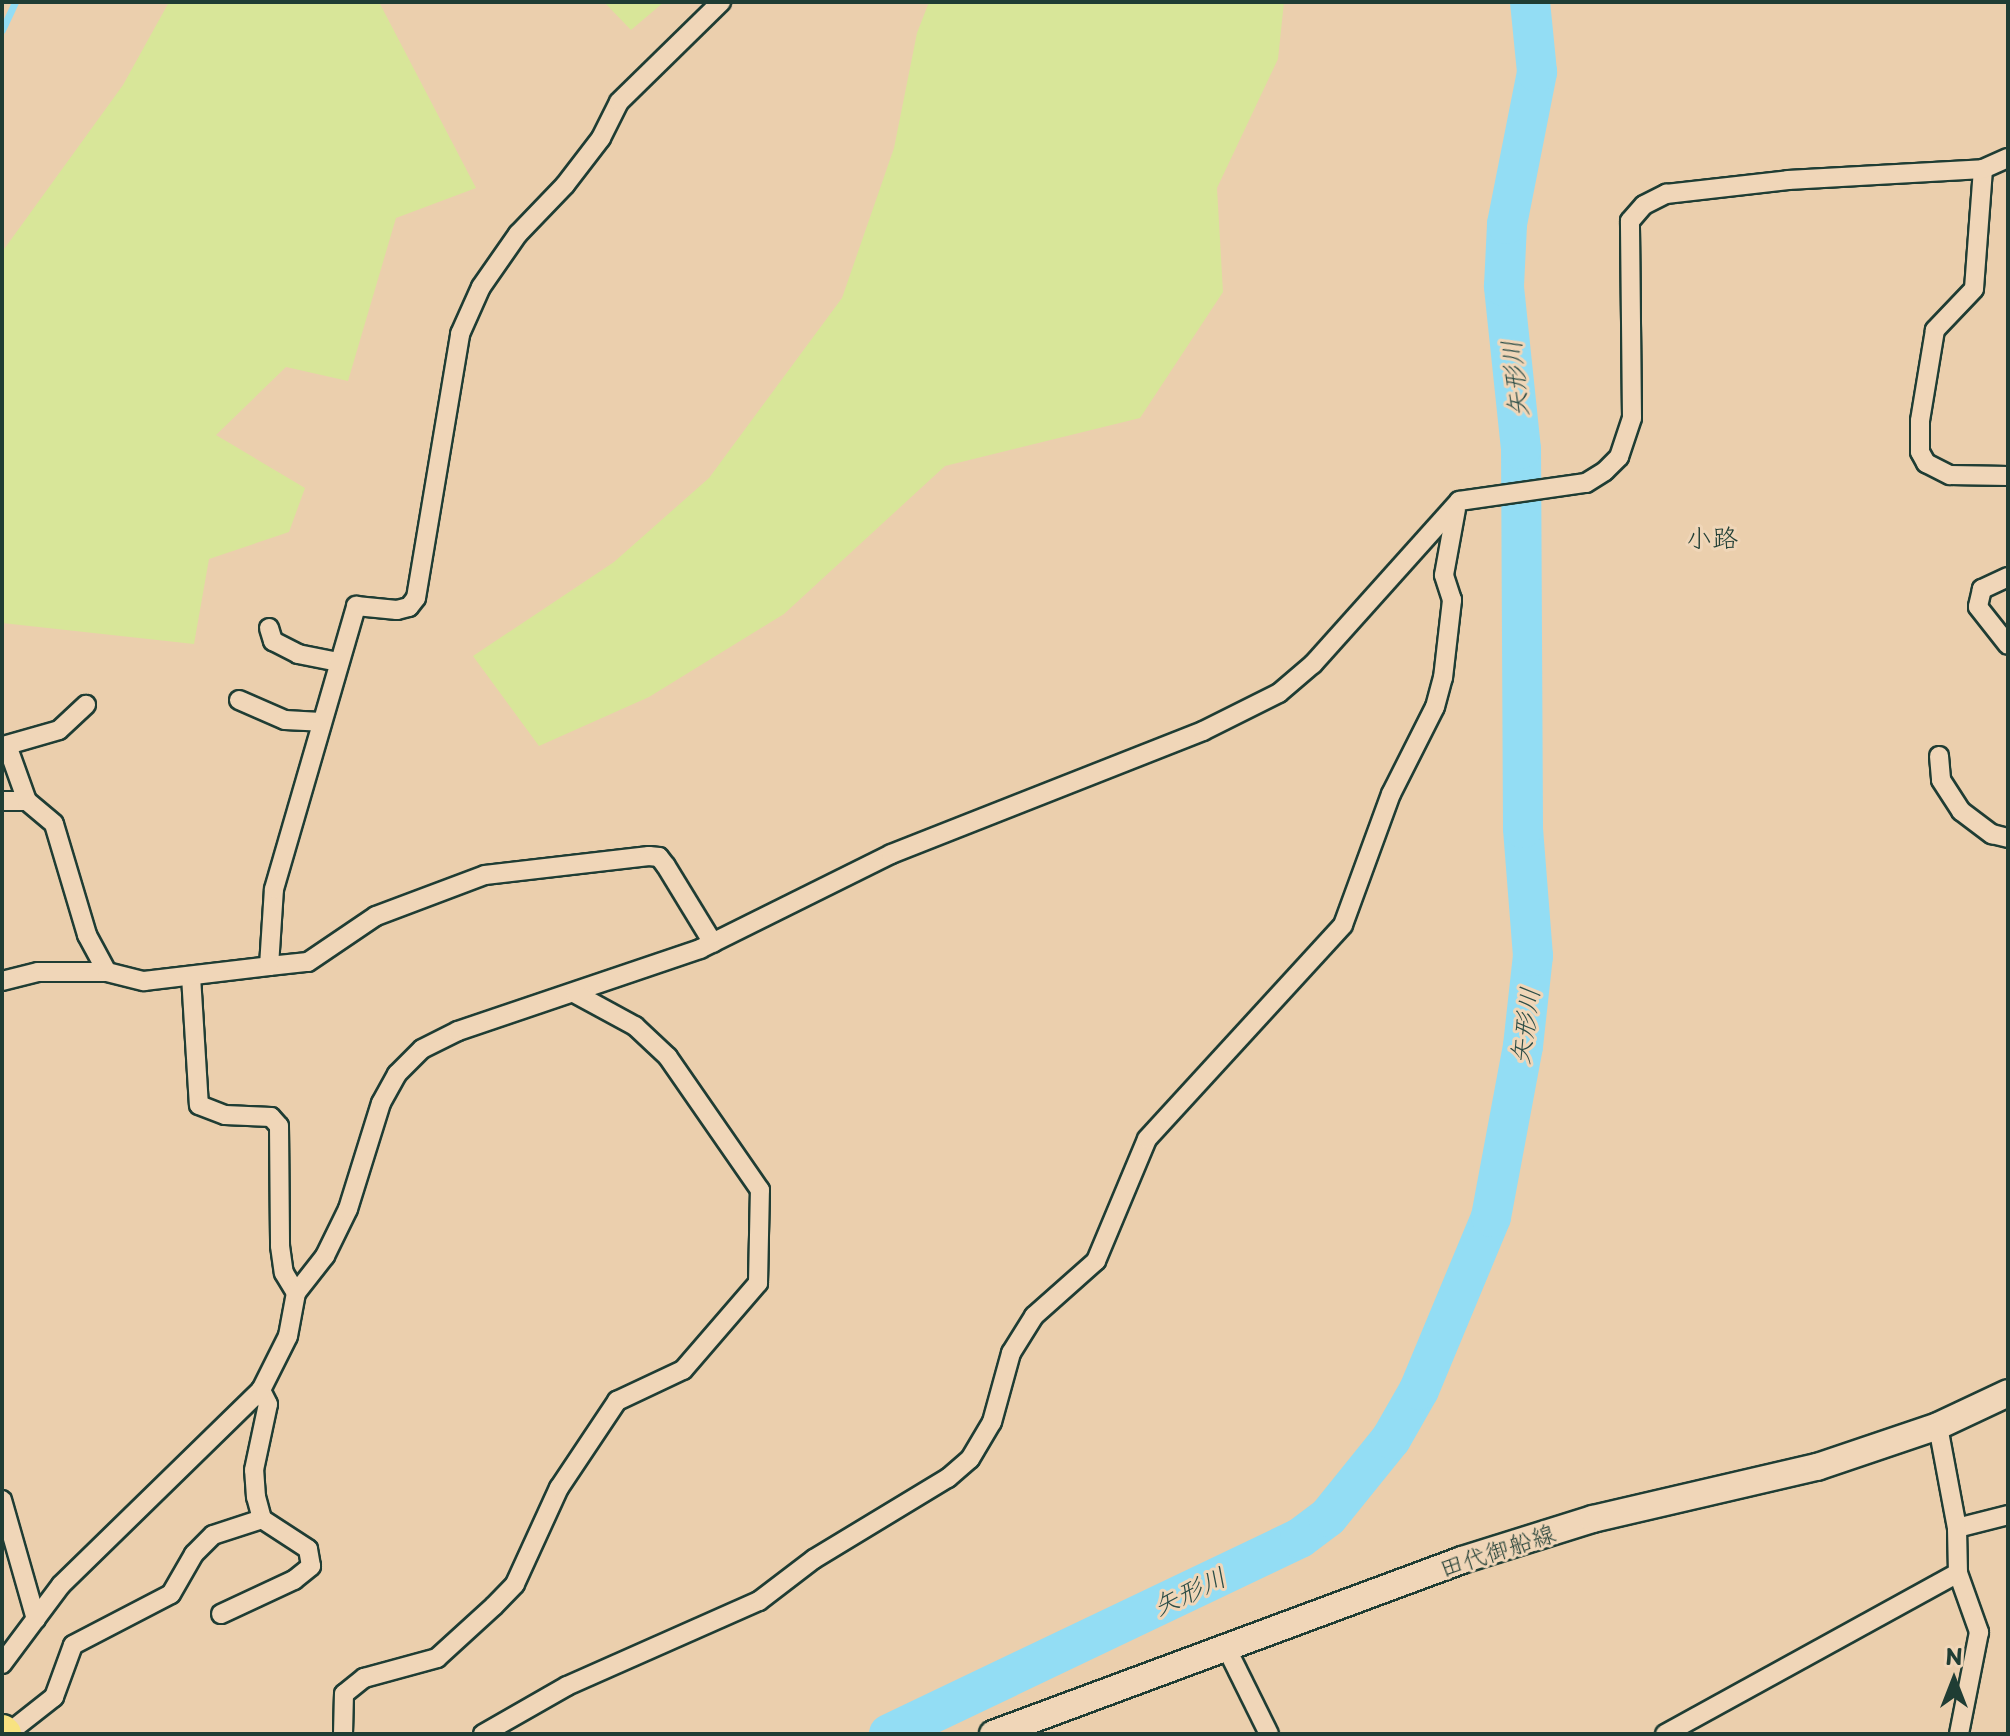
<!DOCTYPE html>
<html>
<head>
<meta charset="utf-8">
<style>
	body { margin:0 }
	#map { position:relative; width:2010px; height:1736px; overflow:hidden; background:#ebcfad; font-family:"Playpen Sans","Klee One",sans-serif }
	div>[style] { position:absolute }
	.green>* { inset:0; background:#d8e699 }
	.stream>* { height:7px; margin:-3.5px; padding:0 3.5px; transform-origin:3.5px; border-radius:3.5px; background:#93ddf4 }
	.river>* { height:40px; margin:-20px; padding:0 20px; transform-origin:20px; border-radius:20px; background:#93ddf4 }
	.roads { filter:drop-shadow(2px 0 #1f3d34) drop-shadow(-2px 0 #1f3d34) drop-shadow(0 2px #1f3d34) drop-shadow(0 -2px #1f3d34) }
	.street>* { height:18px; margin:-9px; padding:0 9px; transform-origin:9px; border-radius:9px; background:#f0d6b8 }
	.secondary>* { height:26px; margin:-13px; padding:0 13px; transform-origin:13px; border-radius:13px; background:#f0d6b8 }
	.highway>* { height:34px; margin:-17px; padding:0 17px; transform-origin:17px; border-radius:17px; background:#f8e281 }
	span { translate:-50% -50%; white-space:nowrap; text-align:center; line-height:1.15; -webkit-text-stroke:6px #f0d6b8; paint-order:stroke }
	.street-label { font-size:24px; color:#1f3d34 }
	.water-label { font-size:26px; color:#2b4d47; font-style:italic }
	.neighbourhood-label { font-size:26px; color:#1f3d34 }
	.frame { position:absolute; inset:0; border:4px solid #1f3d34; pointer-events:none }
	.north { position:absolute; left:1914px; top:1640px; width:80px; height:80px; -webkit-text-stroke:6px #f0d6b8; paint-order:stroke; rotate:0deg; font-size:22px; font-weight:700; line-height:32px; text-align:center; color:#1f3d34 }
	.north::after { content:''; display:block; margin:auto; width:28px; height:36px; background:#1f3d34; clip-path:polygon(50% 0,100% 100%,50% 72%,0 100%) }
</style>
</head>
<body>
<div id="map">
	<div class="green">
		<div style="clip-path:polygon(169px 2px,379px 2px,476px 188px,396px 218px,348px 381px,286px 367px,216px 435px,305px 488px,289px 532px,209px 559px,194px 644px,2px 623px,2px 252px,123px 85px)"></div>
		<div style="clip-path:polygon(604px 2px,664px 2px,631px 30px)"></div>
		<div style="clip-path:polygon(929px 2px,1284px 2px,1278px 59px,1217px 188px,1223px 292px,1140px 418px,945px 466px,784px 614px,649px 697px,539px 746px,473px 656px,614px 562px,709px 478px,842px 298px,894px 148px,917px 33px)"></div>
	</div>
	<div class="stream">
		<div style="left:2px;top:30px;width:31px;rotate:-65deg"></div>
	</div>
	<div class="river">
		<div style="left:889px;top:1734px;width:455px;rotate:-25.5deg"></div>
		<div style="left:1300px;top:1538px;width:35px;rotate:-37deg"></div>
		<div style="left:1328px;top:1517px;width:100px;rotate:-51.1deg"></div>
		<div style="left:1391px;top:1439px;width:56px;rotate:-60.3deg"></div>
		<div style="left:1419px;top:1390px;width:187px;rotate:-67.4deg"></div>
		<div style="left:1491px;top:1217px;width:174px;rotate:-79.4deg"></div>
		<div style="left:1523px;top:1046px;width:91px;rotate:-83.7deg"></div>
		<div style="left:1533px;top:956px;width:128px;rotate:-94.5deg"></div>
		<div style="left:1523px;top:828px;width:379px;rotate:-90.3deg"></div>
		<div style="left:1521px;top:449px;width:164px;rotate:-96deg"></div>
		<div style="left:1504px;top:286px;width:62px;rotate:-87.2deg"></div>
		<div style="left:1507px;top:224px;width:155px;rotate:-78.8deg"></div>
		<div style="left:1537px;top:72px;width:70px;rotate:-95.7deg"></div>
	</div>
	<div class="roads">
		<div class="street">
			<div style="left:1983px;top:169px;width:120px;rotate:94.3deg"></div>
			<div style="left:1974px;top:289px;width:57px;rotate:133.6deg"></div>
			<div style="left:1935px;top:330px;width:92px;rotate:99.4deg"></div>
			<div style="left:1920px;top:421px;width:31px;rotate:90deg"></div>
			<div style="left:1920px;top:452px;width:13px;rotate:61deg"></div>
			<div style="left:1926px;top:463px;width:27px;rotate:27deg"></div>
			<div style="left:1950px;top:475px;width:58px;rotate:1deg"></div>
			<div style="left:2008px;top:577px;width:29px;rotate:155deg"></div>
			<div style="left:1982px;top:589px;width:18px;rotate:103deg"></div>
			<div style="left:1978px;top:607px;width:48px;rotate:51.7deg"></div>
			<div style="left:269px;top:628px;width:14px;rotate:73deg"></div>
			<div style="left:273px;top:641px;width:28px;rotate:27deg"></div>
			<div style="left:298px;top:654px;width:41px;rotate:11.3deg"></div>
			<div style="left:239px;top:700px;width:50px;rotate:23.5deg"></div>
			<div style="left:285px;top:720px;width:36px;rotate:3deg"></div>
			<div style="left:1939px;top:756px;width:24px;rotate:85deg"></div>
			<div style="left:1941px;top:780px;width:37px;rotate:57deg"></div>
			<div style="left:1961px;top:811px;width:39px;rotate:37deg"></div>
			<div style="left:1992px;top:834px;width:16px;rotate:14deg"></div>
			<div style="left:2px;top:801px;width:25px"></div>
			<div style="left:27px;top:801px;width:35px;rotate:40deg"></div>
			<div style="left:54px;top:824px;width:116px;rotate:73.4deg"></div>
			<div style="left:87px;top:935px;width:42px;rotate:61.6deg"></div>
			<div style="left:27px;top:801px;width:59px;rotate:-109.7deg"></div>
			<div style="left:7px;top:745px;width:54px;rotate:-16.1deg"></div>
			<div style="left:59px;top:730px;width:37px;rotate:-43deg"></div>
			<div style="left:269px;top:966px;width:39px;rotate:-6deg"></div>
			<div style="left:308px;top:962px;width:82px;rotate:-34.1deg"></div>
			<div style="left:376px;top:916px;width:116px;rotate:-20.6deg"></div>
			<div style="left:485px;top:875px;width:165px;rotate:-6.6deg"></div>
			<div style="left:649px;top:856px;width:10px;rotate:6deg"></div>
			<div style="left:659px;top:857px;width:11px;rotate:52deg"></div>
			<div style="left:666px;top:866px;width:90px;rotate:58.6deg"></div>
			<div style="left:191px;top:976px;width:129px;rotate:86.5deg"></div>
			<div style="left:199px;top:1105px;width:28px;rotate:21deg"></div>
			<div style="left:225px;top:1115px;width:46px;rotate:2.5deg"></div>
			<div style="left:271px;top:1117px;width:12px;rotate:48deg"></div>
			<div style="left:279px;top:1126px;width:120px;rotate:89.5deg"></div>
			<div style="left:280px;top:1246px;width:27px;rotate:82deg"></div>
			<div style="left:284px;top:1273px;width:23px;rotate:59deg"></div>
			<div style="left:2px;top:981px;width:37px;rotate:-14deg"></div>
			<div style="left:38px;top:972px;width:69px"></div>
			<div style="left:107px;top:972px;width:38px;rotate:14deg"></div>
			<div style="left:144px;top:981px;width:126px;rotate:-6.8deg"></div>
			<div style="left:269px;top:966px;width:77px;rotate:-86.3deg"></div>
			<div style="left:274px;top:889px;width:295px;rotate:-73.8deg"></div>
			<div style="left:356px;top:606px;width:41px;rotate:5.6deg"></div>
			<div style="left:397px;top:610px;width:12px;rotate:-14deg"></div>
			<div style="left:409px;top:607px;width:11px;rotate:-52deg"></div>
			<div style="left:416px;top:598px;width:268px;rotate:-80.5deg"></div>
			<div style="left:460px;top:334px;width:51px;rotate:-65.9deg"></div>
			<div style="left:481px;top:287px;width:65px;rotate:-55.1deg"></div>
			<div style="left:518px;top:234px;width:68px;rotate:-46.2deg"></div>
			<div style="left:565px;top:185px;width:59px;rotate:-52.5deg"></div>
			<div style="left:601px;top:138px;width:40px;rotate:-63.4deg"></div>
			<div style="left:619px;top:102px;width:143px;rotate:-44.4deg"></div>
			<div style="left:2px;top:1500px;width:124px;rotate:74.1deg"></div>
			<div style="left:1957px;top:1528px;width:53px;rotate:-14.3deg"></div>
			<div style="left:1958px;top:1573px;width:63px;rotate:70.4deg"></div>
			<div style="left:1979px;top:1632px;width:104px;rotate:101.1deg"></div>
			<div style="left:221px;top:1614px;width:81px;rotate:-25deg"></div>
			<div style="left:294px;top:1580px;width:22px;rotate:-39deg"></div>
			<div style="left:311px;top:1566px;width:17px;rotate:-100deg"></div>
			<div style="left:308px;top:1549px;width:55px;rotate:-146.9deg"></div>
			<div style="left:262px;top:1519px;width:23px;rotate:-105deg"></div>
			<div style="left:256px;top:1497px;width:27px;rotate:-94deg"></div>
			<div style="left:254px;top:1470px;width:67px;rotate:-78deg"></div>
			<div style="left:268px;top:1404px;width:16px;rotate:-117deg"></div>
			<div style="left:1226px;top:1647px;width:97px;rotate:63.7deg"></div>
			<div style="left:2px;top:1664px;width:99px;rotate:-53.2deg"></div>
			<div style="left:61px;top:1585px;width:279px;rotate:-44.3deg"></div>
			<div style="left:261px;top:1390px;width:60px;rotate:-63.4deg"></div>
			<div style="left:288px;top:1336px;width:44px;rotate:-79.5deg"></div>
			<div style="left:296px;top:1293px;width:47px;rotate:-51.9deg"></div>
			<div style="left:325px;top:1256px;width:52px;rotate:-63.9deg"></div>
			<div style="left:348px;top:1209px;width:111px;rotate:-72.7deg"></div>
			<div style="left:381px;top:1103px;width:33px;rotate:-61deg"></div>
			<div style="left:397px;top:1074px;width:35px;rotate:-45deg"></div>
			<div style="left:422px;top:1049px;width:40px;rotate:-26.6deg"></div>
			<div style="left:458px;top:1031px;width:256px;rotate:-18.7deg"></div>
			<div style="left:700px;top:949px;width:213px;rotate:-26.4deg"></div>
			<div style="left:891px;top:854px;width:335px;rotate:-21.5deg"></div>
			<div style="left:1203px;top:731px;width:85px;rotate:-26.6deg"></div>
			<div style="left:1279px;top:693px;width:45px;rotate:-40.5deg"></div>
			<div style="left:1313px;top:664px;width:219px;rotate:-48.1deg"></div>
			<div style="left:1459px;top:501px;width:128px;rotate:-8.1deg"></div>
			<div style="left:1586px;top:483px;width:22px;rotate:-32deg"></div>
			<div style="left:1605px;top:471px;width:20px;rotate:-45deg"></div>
			<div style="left:1619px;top:457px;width:41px;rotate:-71.6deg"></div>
			<div style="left:1632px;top:418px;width:197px;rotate:-90.6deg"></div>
			<div style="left:1630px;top:221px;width:21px;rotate:-49deg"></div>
			<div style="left:1644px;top:205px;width:25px;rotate:-27deg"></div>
			<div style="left:1666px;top:194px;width:123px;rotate:-6.5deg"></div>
			<div style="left:1788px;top:180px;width:195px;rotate:-3.2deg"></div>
			<div style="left:1983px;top:169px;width:27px;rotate:-24deg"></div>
			<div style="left:7px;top:1734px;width:60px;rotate:-38.2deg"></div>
			<div style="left:54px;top:1697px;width:55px;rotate:-69.9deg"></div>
			<div style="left:73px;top:1645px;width:110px;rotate:-27.5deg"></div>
			<div style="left:171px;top:1594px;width:46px;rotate:-60.1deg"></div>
			<div style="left:194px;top:1554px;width:27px;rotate:-45deg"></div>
			<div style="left:213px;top:1535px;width:52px;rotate:-18.1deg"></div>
			<div style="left:343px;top:1734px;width:40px;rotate:-88.6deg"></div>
			<div style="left:344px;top:1694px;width:26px;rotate:-39deg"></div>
			<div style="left:364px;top:1678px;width:76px;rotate:-15.3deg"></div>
			<div style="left:437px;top:1658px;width:77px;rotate:-42.4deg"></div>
			<div style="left:494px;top:1606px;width:30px;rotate:-46deg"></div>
			<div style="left:515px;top:1584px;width:106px;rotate:-65.4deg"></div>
			<div style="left:559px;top:1488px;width:105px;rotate:-56.3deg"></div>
			<div style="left:617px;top:1401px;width:73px;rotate:-25.2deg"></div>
			<div style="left:683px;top:1370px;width:115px;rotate:-49.2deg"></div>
			<div style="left:758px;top:1283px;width:93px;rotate:-88.8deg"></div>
			<div style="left:760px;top:1190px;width:162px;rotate:-124.7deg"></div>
			<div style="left:668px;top:1057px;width:45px;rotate:-136.8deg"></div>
			<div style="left:635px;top:1026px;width:67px;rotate:-151.5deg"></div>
			<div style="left:483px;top:1734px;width:97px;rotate:-29.7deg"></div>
			<div style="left:567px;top:1686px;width:210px;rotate:-23.9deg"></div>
			<div style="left:759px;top:1601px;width:69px;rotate:-37.4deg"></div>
			<div style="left:814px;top:1559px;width:157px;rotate:-31.2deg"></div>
			<div style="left:948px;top:1478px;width:29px;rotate:-41deg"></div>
			<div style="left:970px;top:1459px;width:43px;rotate:-59.3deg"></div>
			<div style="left:992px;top:1422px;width:72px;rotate:-74.6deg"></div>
			<div style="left:1011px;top:1353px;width:44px;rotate:-58.1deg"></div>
			<div style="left:1034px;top:1316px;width:83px;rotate:-41.6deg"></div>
			<div style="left:1096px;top:1261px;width:132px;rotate:-67.3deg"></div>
			<div style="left:1147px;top:1139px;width:290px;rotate:-47.5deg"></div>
			<div style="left:1343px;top:925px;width:140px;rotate:-69.9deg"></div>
			<div style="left:1391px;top:794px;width:97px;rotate:-63.2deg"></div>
			<div style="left:1435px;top:707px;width:30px;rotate:-75deg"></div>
			<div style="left:1443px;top:678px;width:79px;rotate:-83.4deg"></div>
			<div style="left:1452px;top:600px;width:26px;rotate:-108deg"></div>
			<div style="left:1444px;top:575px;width:67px;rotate:-79.7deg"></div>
			<div style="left:1665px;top:1734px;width:334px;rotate:-28.8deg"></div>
			<div style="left:1958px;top:1573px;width:45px;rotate:-91.3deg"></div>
			<div style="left:1957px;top:1528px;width:104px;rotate:-100.6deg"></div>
		</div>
		<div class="secondary">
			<div style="left:993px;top:1734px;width:500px;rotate:-20.35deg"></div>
			<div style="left:1462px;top:1560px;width:137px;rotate:-17.4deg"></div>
			<div style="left:1593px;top:1519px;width:230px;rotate:-13.1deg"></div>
			<div style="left:1817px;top:1467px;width:128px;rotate:-18.7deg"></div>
			<div style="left:1938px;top:1426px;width:77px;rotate:-25.2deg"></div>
		</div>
		<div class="highway">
			<div style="left:2px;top:1732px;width:3px;rotate:45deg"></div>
		</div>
	</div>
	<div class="street-label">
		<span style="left:1497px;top:1550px;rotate:-18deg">田代御船線</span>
	</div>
	<div class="water-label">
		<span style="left:1514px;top:379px;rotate:-96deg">矢形川</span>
		<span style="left:1524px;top:1026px;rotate:-82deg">矢形川</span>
		<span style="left:1189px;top:1591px;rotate:-25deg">矢形川</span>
	</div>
	<div class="neighbourhood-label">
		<span style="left:1712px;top:537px">小路</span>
	</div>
	<div class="frame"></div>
	<div class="north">N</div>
</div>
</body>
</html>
